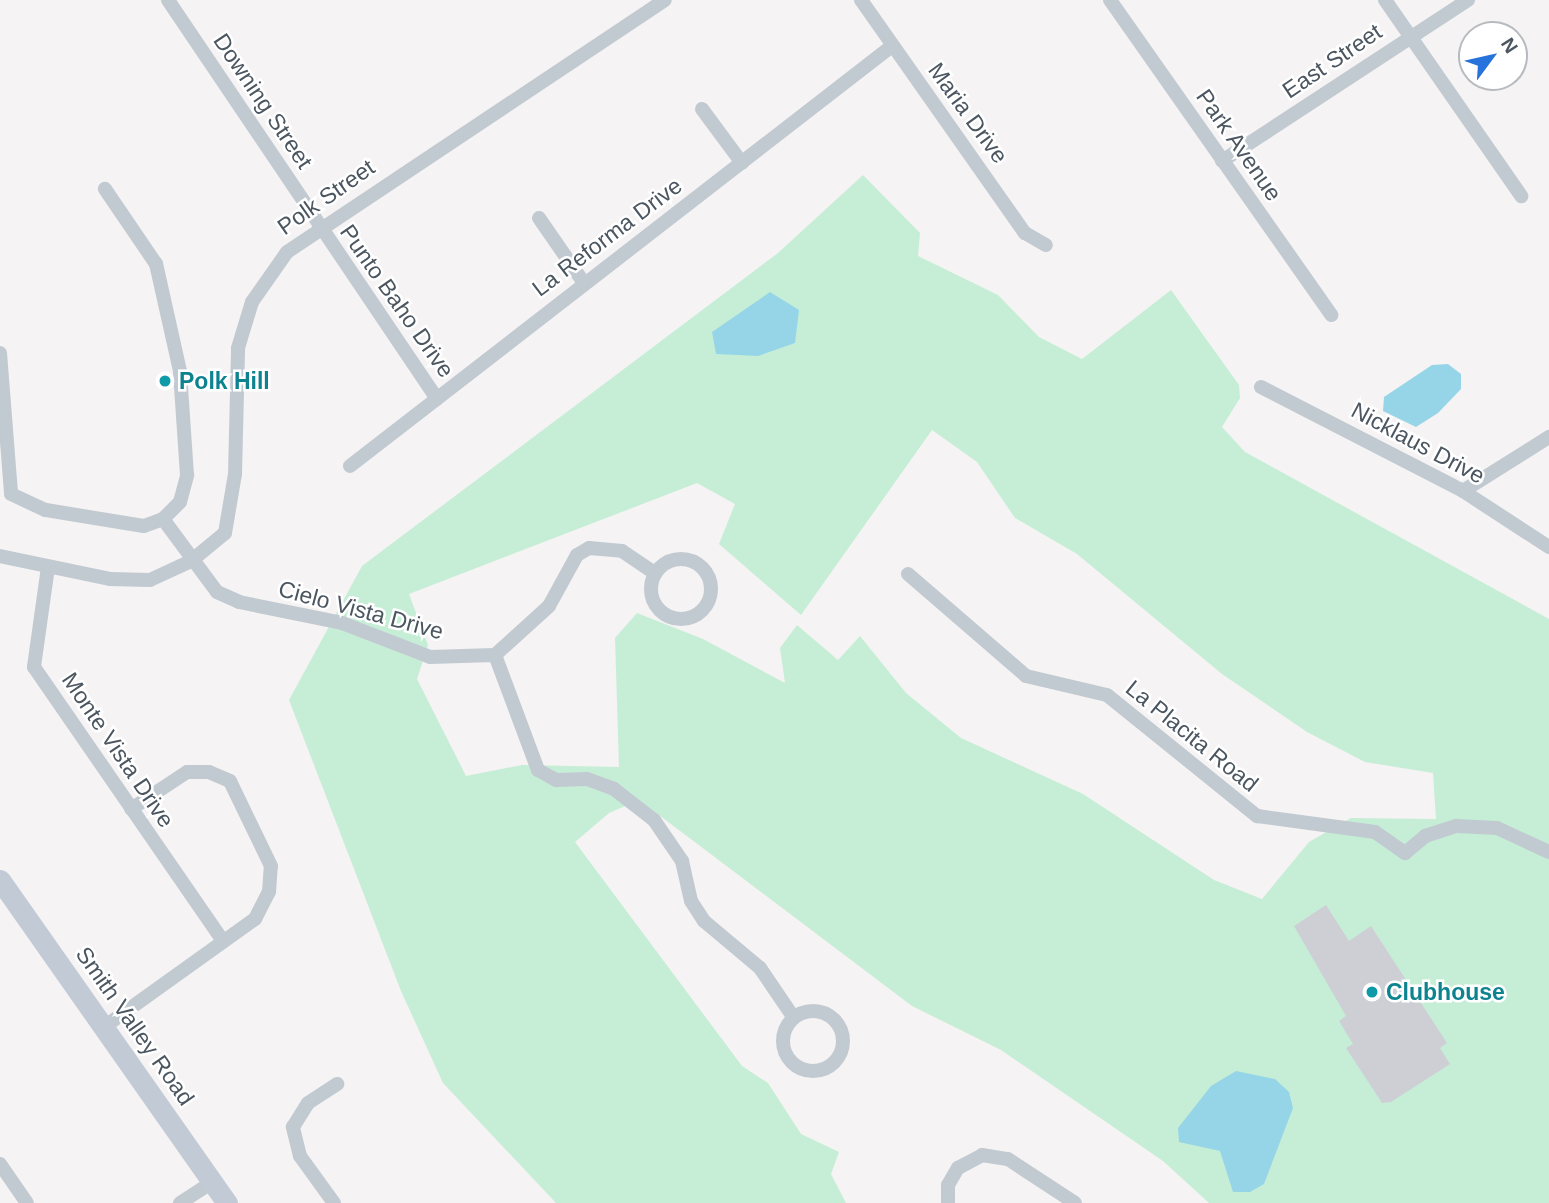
<!DOCTYPE html>
<html>
<head>
<meta charset="utf-8">
<style>
	body { margin:0 }
	#map { position:relative; width:1549px; height:1203px; overflow:hidden; background:#f5f3f3; font-family:Arial,sans-serif }
	div>[style] { position:absolute }
	.green>* { inset:0; background:#c6eed6 }
	.water>* { inset:0; background:#96d5e8 }
	.building>* { inset:0; background:#cdcfd5 }
	.minor>* { height:14px; margin:-7px; padding:0 7px; transform-origin:7px; border-radius:7px; background:#c2cad1 }
	.minor>.ring { margin:-7px; padding:0; box-sizing:content-box; background:none; border:14px solid #c2cad1; border-radius:50% }
	.secondary>* { height:21px; margin:-10.5px; padding:0 10.5px; transform-origin:10.5px; border-radius:10.5px; background:#c2cbd5 }
	.dots>* { width:19px; height:19px; translate:-50% -50%; box-sizing:border-box; border:4px solid #fff; border-radius:50% }
	span { translate:-50% -50%; white-space:nowrap; text-align:center; line-height:1.15; -webkit-text-stroke:5px #fff; paint-order:stroke }
	.street-label { font-size:23px; color:#4b5660 }
	.culture-label { font-size:23px; color:#0d838f; font-weight:700 }
	.left { translate:0 -50%; text-align:left }
	.north { position:absolute; left:1458px; top:21px; width:70px; height:70px; box-sizing:border-box; background:#fff; border:2px solid #b7bbbf; border-radius:50%; rotate:57deg; font-size:19px; font-weight:700; line-height:28px; text-align:center; color:#4b5660 }
	.north::after { content:''; display:block; margin:auto; width:24px; height:32px; background:#2772db; clip-path:polygon(50% 0,100% 100%,50% 72%,0 100%) }
</style>
</head>
<body>
<div id="map">
	<div class="green">
		<div style="clip-path:polygon(evenodd,863px 175px,920px 233px,918px 256px,998px 295px,1039px 337px,1082px 359px,1171px 290px,1239px 385px,1240px 398px,1222px 427px,1245px 452px,1549px 619px,1549px 1203px,1209px 1203px,1163px 1161px,1001px 1050px,912px 1006px,639px 800px,609px 813px,575px 842px,742px 1066px,768px 1083px,801px 1134px,839px 1152px,831px 1174px,846px 1203px,556px 1203px,443px 1083px,401px 991px,289px 700px,362px 566px,778px 253px,863px 175px,932px 430px,977px 462px,1015px 518px,1077px 554px,1222px 674px,1307px 732px,1365px 762px,1433px 773px,1436px 819px,1351px 818px,1309px 842px,1262px 899px,1214px 880px,1083px 794px,961px 738px,906px 693px,860px 636px,838px 660px,797px 625px,780px 648px,785px 683px,703px 639px,637px 613px,615px 638px,619px 767px,522px 765px,466px 776px,417px 679px,428px 645px,409px 594px,697px 483px,735px 504px,719px 544px,801px 615px,932px 430px)"></div>
	</div>
	<div class="water">
		<div style="clip-path:polygon(770px 292px,799px 310px,795px 343px,758px 356px,716px 354px,712px 332px)"></div>
		<div style="clip-path:polygon(1448px 364px,1461px 374px,1461px 389px,1438px 413px,1416px 427px,1383px 411px,1384px 397px,1432px 365px)"></div>
		<div style="clip-path:polygon(1236px 1071px,1275px 1079px,1289px 1092px,1293px 1108px,1264px 1184px,1250px 1192px,1233px 1192px,1220px 1151px,1179px 1142px,1178px 1128px,1211px 1086px)"></div>
	</div>
	<div class="building">
		<div style="clip-path:polygon(1326px 905px,1349px 941px,1371px 926px,1447px 1043px,1440px 1048px,1450px 1064px,1391px 1102px,1382px 1103px,1346px 1048px,1353px 1044px,1339px 1021px,1346px 1016px,1294px 926px)"></div>
	</div>
	<div class="minor">
		<div style="left:168px;top:0;width:481px;rotate:56deg"></div>
		<div style="left:861px;top:0;width:285px;rotate:54.9deg"></div>
		<div style="left:1025px;top:233px;width:24px;rotate:30deg"></div>
		<div style="left:1110px;top:0;width:385px;rotate:54.9deg"></div>
		<div style="left:1385px;top:0;width:239px;rotate:55.2deg"></div>
		<div style="left:702px;top:109px;width:67px;rotate:53.5deg"></div>
		<div style="left:1222px;top:161px;width:294px;rotate:-33.2deg"></div>
		<div style="left:539px;top:218px;width:79px;rotate:55.3deg"></div>
		<div style="left:0;top:353px;width:141px;rotate:85.5deg"></div>
		<div style="left:11px;top:494px;width:38px;rotate:25deg"></div>
		<div style="left:46px;top:510px;width:99px;rotate:9.3deg"></div>
		<div style="left:144px;top:526px;width:20px;rotate:-20deg"></div>
		<div style="left:163px;top:519px;width:24px;rotate:-45deg"></div>
		<div style="left:180px;top:502px;width:28px;rotate:-75deg"></div>
		<div style="left:187px;top:475px;width:104px;rotate:-93.9deg"></div>
		<div style="left:180px;top:371px;width:110px;rotate:-102.6deg"></div>
		<div style="left:156px;top:264px;width:91px;rotate:-124.2deg"></div>
		<div style="left:1261px;top:387px;width:227px;rotate:27.2deg"></div>
		<div style="left:1463px;top:491px;width:103px;rotate:33.1deg"></div>
		<div style="left:350px;top:466px;width:686px;rotate:-37.77deg"></div>
		<div style="left:1463px;top:491px;width:102px;rotate:-32.1deg"></div>
		<div style="left:163px;top:519px;width:91px;rotate:53.5deg"></div>
		<div style="left:217px;top:592px;width:24px;rotate:24deg"></div>
		<div style="left:239px;top:602px;width:105px;rotate:11.5deg"></div>
		<div style="left:342px;top:623px;width:94px;rotate:21.1deg"></div>
		<div style="left:430px;top:657px;width:65px;rotate:-1.8deg"></div>
		<div style="left:495px;top:655px;width:123px;rotate:69.5deg"></div>
		<div style="left:538px;top:770px;width:21px;rotate:29deg"></div>
		<div style="left:556px;top:780px;width:31px;rotate:-2deg"></div>
		<div style="left:587px;top:779px;width:29px;rotate:20deg"></div>
		<div style="left:614px;top:789px;width:51px;rotate:37.8deg"></div>
		<div style="left:654px;top:820px;width:50px;rotate:55.7deg"></div>
		<div style="left:682px;top:861px;width:41px;rotate:77.3deg"></div>
		<div style="left:691px;top:901px;width:24px;rotate:57deg"></div>
		<div style="left:704px;top:921px;width:73px;rotate:40deg"></div>
		<div style="left:760px;top:968px;width:60px;rotate:55.8deg"></div>
		<div style="left:0;top:556px;width:112px;rotate:11.8deg"></div>
		<div style="left:110px;top:579px;width:40px;rotate:1.4deg"></div>
		<div style="left:150px;top:580px;width:45px;rotate:-24.9deg"></div>
		<div style="left:191px;top:561px;width:44px;rotate:-39.5deg"></div>
		<div style="left:225px;top:533px;width:60px;rotate:-80.4deg"></div>
		<div style="left:235px;top:474px;width:126px;rotate:-88.6deg"></div>
		<div style="left:238px;top:348px;width:48px;rotate:-73.1deg"></div>
		<div style="left:252px;top:302px;width:61px;rotate:-55deg"></div>
		<div style="left:287px;top:252px;width:454px;rotate:-33.7deg"></div>
		<div class="ring" style="left:651px;top:559px;width:46px;height:46px"></div>
		<div style="left:48px;top:567px;width:101px;rotate:98deg"></div>
		<div style="left:34px;top:667px;width:333px;rotate:55.4deg"></div>
		<div style="left:908px;top:574px;width:156px;rotate:40.8deg"></div>
		<div style="left:1026px;top:676px;width:83px;rotate:13.2deg"></div>
		<div style="left:1107px;top:695px;width:193px;rotate:38.9deg"></div>
		<div style="left:1257px;top:816px;width:119px;rotate:7.7deg"></div>
		<div style="left:1375px;top:832px;width:37px;rotate:35deg"></div>
		<div style="left:1405px;top:853px;width:26px;rotate:-40deg"></div>
		<div style="left:1425px;top:836px;width:33px;rotate:-18deg"></div>
		<div style="left:1456px;top:826px;width:41px;rotate:2.8deg"></div>
		<div style="left:1497px;top:828px;width:57px;rotate:24.8deg"></div>
		<div style="left:495px;top:655px;width:73px;rotate:-42.2deg"></div>
		<div style="left:549px;top:606px;width:58px;rotate:-61.2deg"></div>
		<div style="left:577px;top:555px;width:14px;rotate:-30deg"></div>
		<div style="left:589px;top:548px;width:33px;rotate:5deg"></div>
		<div style="left:622px;top:551px;width:40px;rotate:34deg"></div>
		<div class="ring" style="left:783px;top:1011px;width:46px;height:46px"></div>
		<div style="left:104px;top:1027px;width:186px;rotate:-35.6deg"></div>
		<div style="left:255px;top:919px;width:30px;rotate:-63deg"></div>
		<div style="left:269px;top:892px;width:26px;rotate:-86deg"></div>
		<div style="left:271px;top:866px;width:94px;rotate:-115.8deg"></div>
		<div style="left:230px;top:781px;width:23px;rotate:-157deg"></div>
		<div style="left:209px;top:772px;width:22px;rotate:180deg"></div>
		<div style="left:187px;top:772px;width:67px;rotate:146.5deg"></div>
		<div style="left:0;top:1164px;width:47px;rotate:55.3deg"></div>
		<div style="left:180px;top:1203px;width:38px;rotate:-33deg"></div>
		<div style="left:334px;top:1203px;width:58px;rotate:-125.9deg"></div>
		<div style="left:300px;top:1156px;width:30px;rotate:-104deg"></div>
		<div style="left:293px;top:1127px;width:28px;rotate:-58deg"></div>
		<div style="left:308px;top:1103px;width:35px;rotate:-33deg"></div>
		<div style="left:948px;top:1203px;width:18px;rotate:-90deg"></div>
		<div style="left:948px;top:1185px;width:20px;rotate:-60deg"></div>
		<div style="left:958px;top:1168px;width:27px;rotate:-28deg"></div>
		<div style="left:982px;top:1155px;width:26px;rotate:9deg"></div>
		<div style="left:1008px;top:1159px;width:80px;rotate:33.3deg"></div>
	</div>
	<div class="secondary">
		<div style="left:0;top:880px;width:395px;rotate:54.9deg"></div>
	</div>
	<div class="dots">
		<div style="left:165px;top:381px;background:#0f9aa8"></div>
		<div style="left:1372px;top:992px;background:#0f9aa8"></div>
	</div>
	<div class="street-label">
		<span style="left:1332px;top:61px;rotate:-34deg">East Street</span>
		<span style="left:263px;top:101px;rotate:56deg">Downing Street</span>
		<span style="left:968px;top:113px;rotate:54deg">Maria Drive</span>
		<span style="left:1239px;top:145px;rotate:55deg">Park Avenue</span>
		<span style="left:326px;top:197px;rotate:-35deg">Polk Street</span>
		<span style="left:607px;top:237px;rotate:-37deg">La Reforma Drive</span>
		<span style="left:397px;top:301px;rotate:55deg">Punto Baho Drive</span>
		<span style="left:1418px;top:443px;rotate:28deg">Nicklaus Drive</span>
		<span style="left:361px;top:610px;rotate:15deg">Cielo Vista Drive</span>
		<span style="left:1192px;top:736px;rotate:39deg">La Placita Road</span>
		<span style="left:118px;top:750px;rotate:56deg">Monte Vista Drive</span>
		<span style="left:135px;top:1026px;rotate:55deg">Smith Valley Road</span>
	</div>
	<div class="culture-label">
		<span class="left" style="left:179px;top:381px">Polk Hill</span>
		<span class="left" style="left:1386px;top:992px">Clubhouse</span>
	</div>
	<div class="north">N</div>
</div>
</body>
</html>
